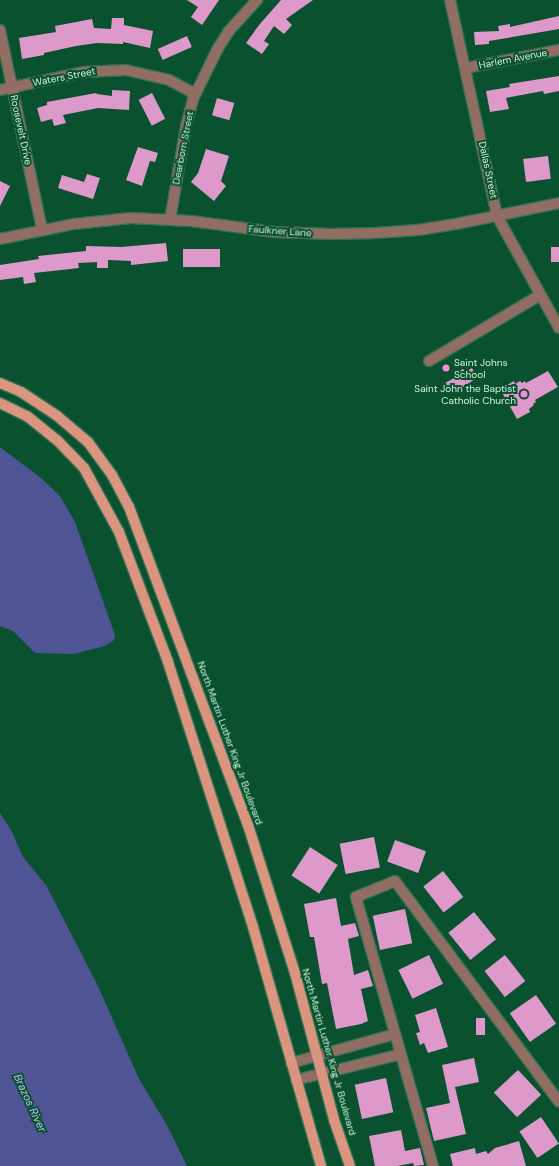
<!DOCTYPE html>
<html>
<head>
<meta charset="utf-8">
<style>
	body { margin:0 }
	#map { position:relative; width:559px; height:1166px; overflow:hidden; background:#0a5130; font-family:"DM Sans",sans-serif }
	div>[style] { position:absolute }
	.water>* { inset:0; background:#4e5494 }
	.building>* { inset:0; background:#dc99ca; transform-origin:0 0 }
	.roads { filter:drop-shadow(1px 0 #317152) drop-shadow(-1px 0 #317152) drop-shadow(0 1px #317152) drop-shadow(0 -1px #317152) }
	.minor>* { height:10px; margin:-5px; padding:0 5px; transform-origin:5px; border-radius:5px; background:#916d63 }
	.major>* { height:10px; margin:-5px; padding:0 5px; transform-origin:5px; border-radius:5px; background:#db947f }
	.dots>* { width:11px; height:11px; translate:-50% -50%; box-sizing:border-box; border:2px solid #0a5130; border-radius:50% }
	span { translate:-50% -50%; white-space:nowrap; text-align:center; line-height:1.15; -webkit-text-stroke:4px #0a5130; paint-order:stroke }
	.street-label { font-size:10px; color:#cbf3d9 }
	.poi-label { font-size:10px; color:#cbf3d9 }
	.left { translate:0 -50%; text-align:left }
	.right { translate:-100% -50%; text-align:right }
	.water-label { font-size:11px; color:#bac4fc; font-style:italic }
</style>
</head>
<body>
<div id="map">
	<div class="water">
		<div style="clip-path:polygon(0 447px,41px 478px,60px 496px,75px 522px,115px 635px,114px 640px,105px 646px,74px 654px,35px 653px,13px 631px,0 626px)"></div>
		<div style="clip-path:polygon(0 813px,11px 830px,23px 857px,46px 885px,98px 986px,139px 1079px,168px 1127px,187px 1166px,0 1166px)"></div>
	</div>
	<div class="building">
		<div style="clip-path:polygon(187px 0,219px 0,202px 25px,191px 17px,198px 7px)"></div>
		<div style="clip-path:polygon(281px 0,313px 0,286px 19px,292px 25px,284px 34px,274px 26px,264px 41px,269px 44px,262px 54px,246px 43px,259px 25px)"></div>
		<div style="clip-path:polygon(559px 16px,559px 29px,489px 41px,489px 44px,475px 45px,474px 32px,499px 31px,498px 26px,510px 24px,510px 27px)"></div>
		<div style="clip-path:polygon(112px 18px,124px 18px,124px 25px,153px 31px,150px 48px,123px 42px,123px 44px,97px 43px,76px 46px,44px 53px,44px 55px,22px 59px,19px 38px,56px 32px,55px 26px,92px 19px,94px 28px,111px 29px)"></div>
		<div style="left:187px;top:36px;width:12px;height:32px;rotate:66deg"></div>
		<div style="clip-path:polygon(559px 76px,559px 91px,544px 94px,543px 91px,506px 98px,509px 109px,490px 112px,486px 91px,510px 87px,509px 84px)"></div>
		<div style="clip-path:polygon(112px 90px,130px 91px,129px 110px,98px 108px,63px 115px,66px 123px,54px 126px,52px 119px,41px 122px,37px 108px,47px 105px,47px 102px,96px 93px,97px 94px,112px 96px)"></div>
		<div style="left:152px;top:93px;width:29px;height:15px;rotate:63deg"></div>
		<div style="left:217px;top:98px;width:18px;height:18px;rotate:16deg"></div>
		<div style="clip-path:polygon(138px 147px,158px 153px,155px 162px,150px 161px,142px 186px,126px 180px)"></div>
		<div style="clip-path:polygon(206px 149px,229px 156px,221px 181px,226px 186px,214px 201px,191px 182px,198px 173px)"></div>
		<div style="left:548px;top:156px;width:23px;height:25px;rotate:83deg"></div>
		<div style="clip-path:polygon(87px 174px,100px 178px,93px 199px,58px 188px,62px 175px,84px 182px)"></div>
		<div style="clip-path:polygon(0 181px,10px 186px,0 206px)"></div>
		<div style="clip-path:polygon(166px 243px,168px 261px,131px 265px,131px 261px,108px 260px,108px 268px,97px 268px,97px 262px,78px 263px,79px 268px,34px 273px,36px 282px,24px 284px,23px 277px,0 280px,0 265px,39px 259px,38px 256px,86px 251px,86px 246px,121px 247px)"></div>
		<div style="left:551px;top:247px;width:8px;height:15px"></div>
		<div style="left:220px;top:249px;width:18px;height:37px;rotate:90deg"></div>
		<div style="clip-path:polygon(472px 368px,477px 378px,470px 382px,472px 386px,462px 391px,460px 387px,447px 393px,443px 384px,458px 376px,457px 372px,463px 369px,465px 372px)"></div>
		<div style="clip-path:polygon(548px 371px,558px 387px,535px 400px,536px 402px,533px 404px,534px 405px,529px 409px,530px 412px,517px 419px,500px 389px,514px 381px,515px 384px,520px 381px,522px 383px,525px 381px,526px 383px)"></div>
		<div style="left:374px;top:837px;width:31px;height:35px;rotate:79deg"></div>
		<div style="left:395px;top:840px;width:33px;height:23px;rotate:20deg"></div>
		<div style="left:310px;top:847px;width:33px;height:34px;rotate:33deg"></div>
		<div style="left:443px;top:871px;width:33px;height:25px;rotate:52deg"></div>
		<div style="clip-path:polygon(336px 898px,341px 926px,355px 923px,359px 936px,348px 939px,354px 975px,368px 970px,373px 986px,361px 989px,368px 1021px,361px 1024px,336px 1029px,327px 983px,322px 984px,314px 937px,310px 937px,304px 904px)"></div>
		<div style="left:405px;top:909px;width:35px;height:33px;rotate:78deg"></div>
		<div style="left:474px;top:912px;width:35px;height:33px;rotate:51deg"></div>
		<div style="left:429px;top:955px;width:32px;height:34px;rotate:64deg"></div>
		<div style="left:505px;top:955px;width:33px;height:26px;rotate:52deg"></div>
		<div style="left:536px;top:995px;width:35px;height:32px;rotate:55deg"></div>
		<div style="clip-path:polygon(436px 1008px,448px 1047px,428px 1053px,424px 1043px,420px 1045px,416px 1033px,420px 1032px,415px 1015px)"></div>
		<div style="left:476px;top:1018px;width:9px;height:17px"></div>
		<div style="clip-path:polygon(474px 1058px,479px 1082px,455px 1087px,466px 1134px,434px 1141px,426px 1108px,450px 1103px,442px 1065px)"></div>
		<div style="left:518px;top:1070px;width:34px;height:33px;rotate:47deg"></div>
		<div style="left:386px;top:1078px;width:35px;height:32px;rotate:78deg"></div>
		<div style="left:541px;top:1117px;width:32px;height:26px;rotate:56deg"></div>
		<div style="clip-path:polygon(401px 1130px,405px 1151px,420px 1148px,424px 1165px,414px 1166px,413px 1163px,397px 1166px,375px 1166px,369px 1136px)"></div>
		<div style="clip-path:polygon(519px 1141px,526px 1166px,453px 1166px,450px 1154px,475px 1148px,476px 1154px,486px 1151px,488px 1154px,495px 1148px)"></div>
	</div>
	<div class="roads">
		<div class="minor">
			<div style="left:450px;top:0;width:221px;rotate:77.7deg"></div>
			<div style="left:497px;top:216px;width:128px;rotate:61deg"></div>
			<div style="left:0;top:30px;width:204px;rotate:78.1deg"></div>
			<div style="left:466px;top:68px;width:95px;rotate:-11deg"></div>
			<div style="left:0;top:90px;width:86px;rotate:-12.1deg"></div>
			<div style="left:84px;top:72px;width:42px;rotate:-2.7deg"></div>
			<div style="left:126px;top:70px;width:44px;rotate:13.1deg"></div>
			<div style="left:169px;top:80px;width:24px;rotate:28deg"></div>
			<div style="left:190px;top:91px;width:7px;rotate:56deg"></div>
			<div style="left:170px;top:220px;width:95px;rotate:-80.3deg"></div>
			<div style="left:186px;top:126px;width:30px;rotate:-75deg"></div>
			<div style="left:194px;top:97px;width:52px;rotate:-63.9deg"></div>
			<div style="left:217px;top:50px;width:22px;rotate:-58deg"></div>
			<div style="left:229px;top:31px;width:42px;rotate:-47.9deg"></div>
			<div style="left:0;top:239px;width:76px;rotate:-11.5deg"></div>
			<div style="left:74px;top:224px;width:57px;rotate:-6deg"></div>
			<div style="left:131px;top:218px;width:60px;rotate:2.9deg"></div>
			<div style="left:191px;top:221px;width:84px;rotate:7.5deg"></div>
			<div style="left:274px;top:232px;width:58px;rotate:2deg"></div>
			<div style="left:332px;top:234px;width:44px;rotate:-1.3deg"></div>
			<div style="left:376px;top:233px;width:42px;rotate:-4.1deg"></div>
			<div style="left:418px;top:230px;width:38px;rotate:-9deg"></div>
			<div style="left:456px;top:224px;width:105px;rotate:-11.5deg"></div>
			<div style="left:429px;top:361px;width:129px;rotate:-30.7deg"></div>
			<div style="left:291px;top:1063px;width:108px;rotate:-15.6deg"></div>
			<div style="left:296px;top:1080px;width:108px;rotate:-13.9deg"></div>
			<div style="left:433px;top:1166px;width:280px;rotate:-106deg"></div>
			<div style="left:356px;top:897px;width:42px;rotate:-22.3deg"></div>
			<div style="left:395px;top:881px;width:275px;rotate:53.4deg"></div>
		</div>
		<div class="major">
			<div style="left:0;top:383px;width:23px;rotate:23deg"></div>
			<div style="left:21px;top:392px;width:42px;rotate:33.3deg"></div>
			<div style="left:56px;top:415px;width:42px;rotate:40.2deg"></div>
			<div style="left:88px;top:442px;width:41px;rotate:54deg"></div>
			<div style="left:112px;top:475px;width:36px;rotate:62deg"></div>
			<div style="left:129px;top:507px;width:340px;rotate:69.5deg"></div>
			<div style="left:248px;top:825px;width:155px;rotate:72.4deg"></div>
			<div style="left:295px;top:973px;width:152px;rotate:75.1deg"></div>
			<div style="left:334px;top:1120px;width:49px;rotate:70.8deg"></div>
			<div style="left:0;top:403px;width:30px;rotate:26deg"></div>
			<div style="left:27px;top:416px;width:38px;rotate:39deg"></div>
			<div style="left:57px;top:440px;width:39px;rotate:46deg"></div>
			<div style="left:84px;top:468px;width:73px;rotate:61.3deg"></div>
			<div style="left:119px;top:532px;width:139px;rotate:69.3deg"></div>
			<div style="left:168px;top:662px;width:278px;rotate:72.2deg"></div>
			<div style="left:253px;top:927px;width:248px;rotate:74.1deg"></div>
		</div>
	</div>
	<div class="dots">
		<div style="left:446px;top:368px;background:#fe86e0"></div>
		<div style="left:524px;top:394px;background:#fe86e0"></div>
	</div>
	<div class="street-label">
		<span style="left:513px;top:59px;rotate:-11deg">Harlem Avenue</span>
		<span style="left:64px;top:77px;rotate:-11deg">Waters Street</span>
		<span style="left:21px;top:130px;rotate:78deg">Roosevelt Drive</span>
		<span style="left:183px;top:148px;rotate:-79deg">Dearborn Street</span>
		<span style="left:488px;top:170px;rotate:78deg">Dallas Street</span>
		<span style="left:280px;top:231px;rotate:4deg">Faulkner Lane</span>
		<span style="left:230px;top:743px;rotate:70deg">North Martin Luther King Jr Boulevard</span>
		<span style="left:329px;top:1052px;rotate:74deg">North Martin Luther King Jr Boulevard</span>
	</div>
	<div class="poi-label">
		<span class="left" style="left:454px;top:368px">Saint Johns<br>School</span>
		<span class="right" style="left:516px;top:394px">Saint John the Baptist<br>Catholic Church</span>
	</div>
	<div class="water-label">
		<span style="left:30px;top:1103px;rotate:65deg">Brazos River</span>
	</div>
</div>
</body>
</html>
